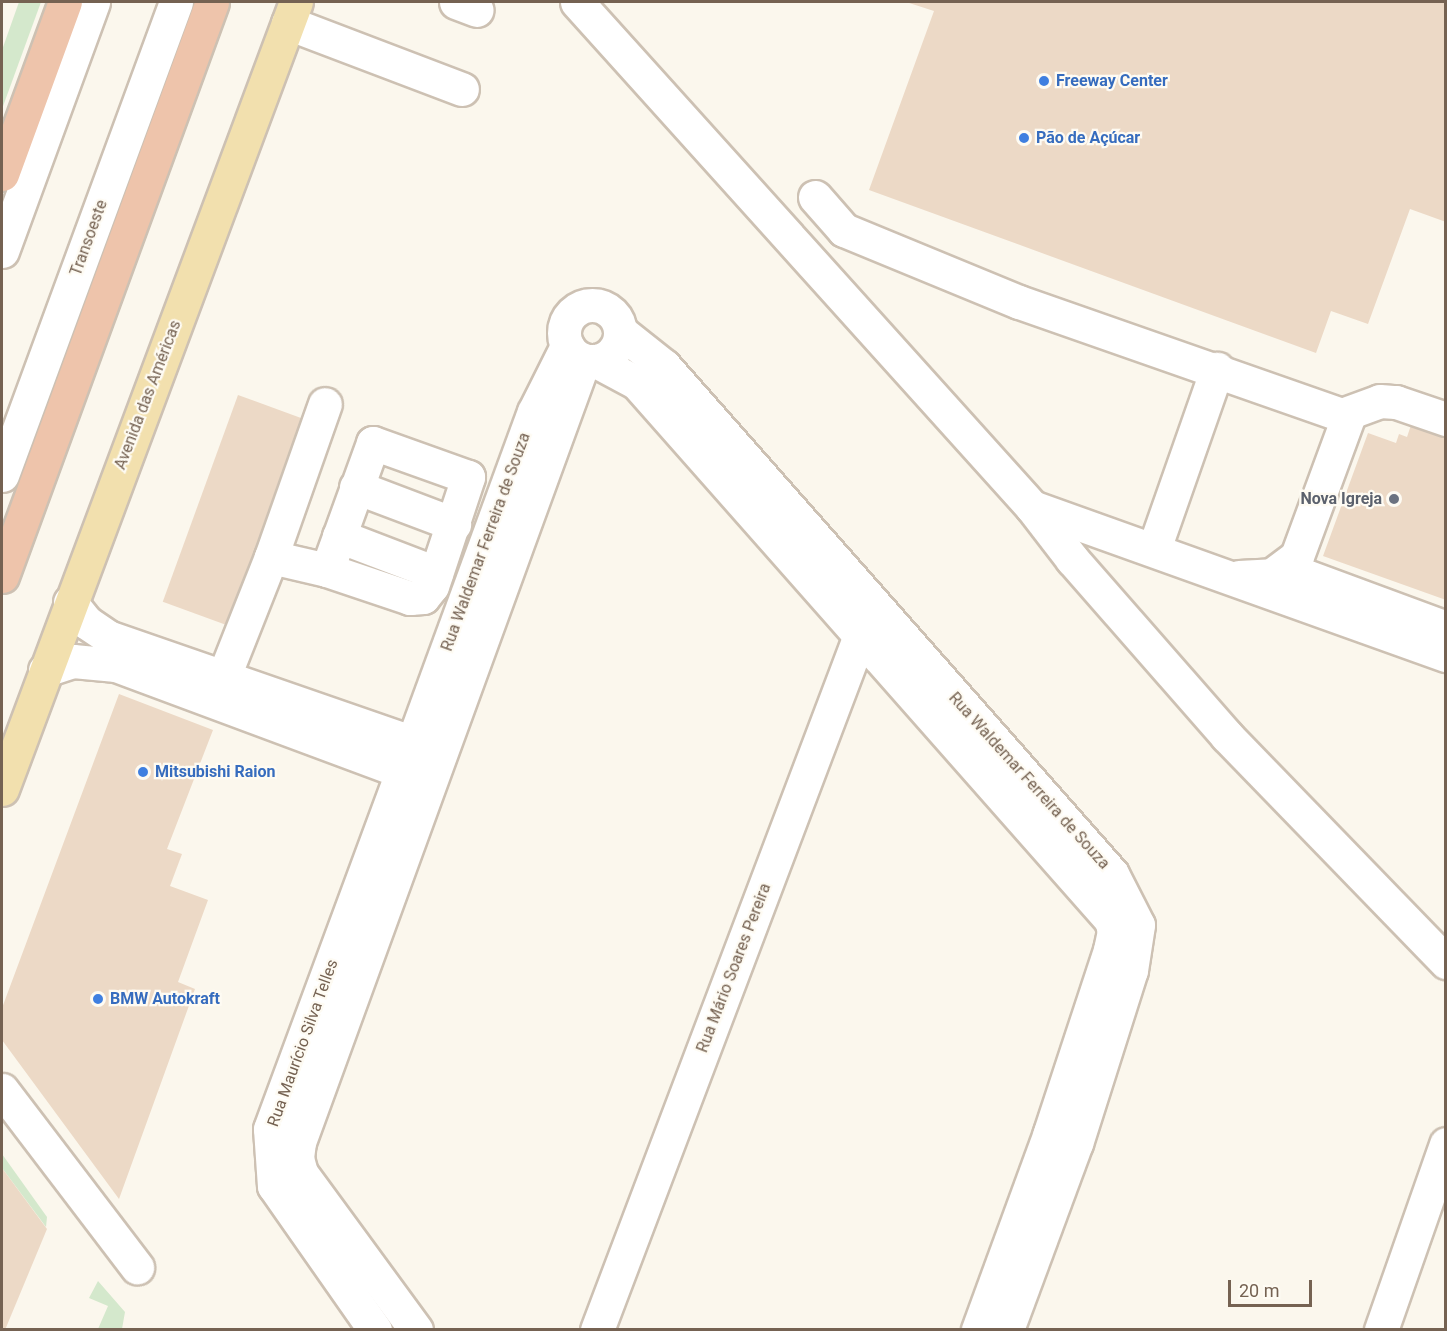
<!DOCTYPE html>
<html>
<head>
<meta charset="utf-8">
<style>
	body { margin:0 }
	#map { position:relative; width:1447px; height:1331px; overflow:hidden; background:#fbf7ed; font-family:Roboto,sans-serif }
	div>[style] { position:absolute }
	.green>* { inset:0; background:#d4e8cc }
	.building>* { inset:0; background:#ecd9c6; transform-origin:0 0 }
	.roads { filter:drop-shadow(2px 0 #cdc1b3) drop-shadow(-2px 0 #cdc1b3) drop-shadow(0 2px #cdc1b3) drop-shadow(0 -2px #cdc1b3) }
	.minor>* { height:33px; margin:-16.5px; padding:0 16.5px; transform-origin:16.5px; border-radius:16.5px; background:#fff }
	.minor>.ring { margin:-16.5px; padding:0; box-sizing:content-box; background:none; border:33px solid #fff; border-radius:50% }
	.major>* { height:33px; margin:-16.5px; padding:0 16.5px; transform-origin:16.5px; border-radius:16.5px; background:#f2e0ae }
	.highway>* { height:33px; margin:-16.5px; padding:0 16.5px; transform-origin:16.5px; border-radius:16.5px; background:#eec4ab }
	.dots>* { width:16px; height:16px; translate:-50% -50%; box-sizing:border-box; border:3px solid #fefbf3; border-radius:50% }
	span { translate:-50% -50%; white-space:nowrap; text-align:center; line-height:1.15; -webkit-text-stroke:4.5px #fefbf3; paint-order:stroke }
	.shop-label { font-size:16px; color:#366cbe; font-weight:700 }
	.left { translate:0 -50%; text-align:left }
	.street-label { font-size:16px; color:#756252 }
	.worship-label { font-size:16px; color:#5b616d; font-weight:700 }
	.right { translate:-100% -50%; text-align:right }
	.frame { position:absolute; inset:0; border:3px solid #756252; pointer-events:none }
	.scale { position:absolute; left:1228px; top:1280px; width:84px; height:27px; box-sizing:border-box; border:3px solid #756252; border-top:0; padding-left:8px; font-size:18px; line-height:21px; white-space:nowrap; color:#756252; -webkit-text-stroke:4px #fefbf3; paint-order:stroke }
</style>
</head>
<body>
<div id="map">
	<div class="green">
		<div style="clip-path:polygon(19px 2px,41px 2px,2px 109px,2px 50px)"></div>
		<div style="clip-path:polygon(2px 1154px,47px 1217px,46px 1227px,2px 1168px)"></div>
		<div style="clip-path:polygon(98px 1281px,125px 1312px,122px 1329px,98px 1329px,108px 1306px,89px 1298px)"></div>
	</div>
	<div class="building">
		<div style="clip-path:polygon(906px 2px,1446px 2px,1446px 222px,1410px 209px,1368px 324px,1331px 311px,1316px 353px,869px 190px,934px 11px)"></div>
		<div style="left:238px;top:395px;width:75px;height:220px;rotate:20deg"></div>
		<div style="clip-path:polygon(1411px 425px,1446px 438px,1446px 600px,1323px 556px,1368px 433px,1396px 443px,1399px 434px,1407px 437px)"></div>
		<div style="clip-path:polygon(119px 694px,213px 730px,167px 849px,182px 854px,170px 886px,208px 900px,178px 982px,195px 989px,119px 1199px,2px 1040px,2px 1008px)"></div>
		<div style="clip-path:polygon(2px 1168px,47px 1229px,5px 1330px,2px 1330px)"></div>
	</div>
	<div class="roads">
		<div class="minor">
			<div style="left:456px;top:2px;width:22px;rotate:21deg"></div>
			<div style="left:577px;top:2px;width:680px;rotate:47.98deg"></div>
			<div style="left:1032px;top:507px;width:66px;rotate:52.4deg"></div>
			<div style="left:1072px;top:559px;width:235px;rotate:48.8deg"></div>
			<div style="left:1227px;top:736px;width:315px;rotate:45.9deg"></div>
			<div style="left:288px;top:23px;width:186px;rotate:20.8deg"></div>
			<div style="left:815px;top:197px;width:44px;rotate:48.7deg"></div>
			<div style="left:844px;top:230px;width:189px;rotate:22.4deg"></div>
			<div style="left:1019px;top:302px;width:342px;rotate:19.3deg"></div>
			<div style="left:1342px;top:415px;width:40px;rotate:-20.2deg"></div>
			<div style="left:1380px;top:401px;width:16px;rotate:4deg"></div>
			<div style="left:1396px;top:402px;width:53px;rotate:18.8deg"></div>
			<div style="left:2px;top:251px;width:265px;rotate:-69.9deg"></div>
			<div class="ring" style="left:564px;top:305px;width:23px;height:23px"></div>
			<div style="left:621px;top:332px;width:55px;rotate:38.3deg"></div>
			<div style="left:664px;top:366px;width:677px;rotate:48.59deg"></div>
			<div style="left:1112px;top:874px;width:57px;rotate:63deg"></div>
			<div style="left:1138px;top:925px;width:46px;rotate:98.8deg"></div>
			<div style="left:1131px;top:970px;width:182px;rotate:107.6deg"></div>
			<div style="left:1076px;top:1143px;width:199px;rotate:110.3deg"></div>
			<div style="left:596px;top:361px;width:47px;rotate:28.2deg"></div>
			<div style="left:637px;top:383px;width:716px;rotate:48.57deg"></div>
			<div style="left:1111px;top:920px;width:11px;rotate:75deg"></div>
			<div style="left:1114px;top:931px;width:19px;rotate:102deg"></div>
			<div style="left:1110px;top:950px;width:193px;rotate:108.2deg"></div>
			<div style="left:1050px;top:1133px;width:210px;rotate:110.1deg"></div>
			<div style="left:2px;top:475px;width:504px;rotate:-69.8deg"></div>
			<div style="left:356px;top:487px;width:105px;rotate:20.7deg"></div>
			<div style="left:1032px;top:507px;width:440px;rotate:19.7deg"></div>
			<div style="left:339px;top:536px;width:104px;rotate:20.9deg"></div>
			<div style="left:1154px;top:549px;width:191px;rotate:-70.7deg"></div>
			<div style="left:271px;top:557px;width:57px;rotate:13.1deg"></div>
			<div style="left:327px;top:570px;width:88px;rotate:18.6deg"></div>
			<div style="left:410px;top:598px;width:13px;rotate:-4deg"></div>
			<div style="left:423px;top:597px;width:14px;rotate:-51deg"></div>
			<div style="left:432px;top:586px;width:115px;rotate:-71.7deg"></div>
			<div style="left:468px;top:477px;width:101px;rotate:-160.3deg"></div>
			<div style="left:373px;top:443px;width:135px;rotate:109.9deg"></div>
			<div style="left:1284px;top:568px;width:173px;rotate:20.3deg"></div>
			<div style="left:1239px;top:577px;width:33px;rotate:-3deg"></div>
			<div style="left:1272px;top:575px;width:31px;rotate:-37deg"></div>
			<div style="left:1297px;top:556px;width:150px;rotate:-69.8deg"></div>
			<div style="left:70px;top:602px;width:26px;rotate:51deg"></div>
			<div style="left:86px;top:622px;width:27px;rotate:34deg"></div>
			<div style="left:108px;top:637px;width:343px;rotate:19.1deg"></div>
			<div style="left:45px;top:670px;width:29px;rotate:-18deg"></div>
			<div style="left:73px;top:661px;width:43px;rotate:5.3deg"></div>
			<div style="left:116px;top:665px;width:327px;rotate:20.4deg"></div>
			<div style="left:216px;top:696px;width:149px;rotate:-68.4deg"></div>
			<div style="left:271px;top:557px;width:162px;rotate:-70.6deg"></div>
			<div style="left:2px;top:1090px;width:223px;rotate:52.7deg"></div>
			<div style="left:375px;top:1330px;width:176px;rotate:-125deg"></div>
			<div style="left:274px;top:1186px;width:57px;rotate:-94deg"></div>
			<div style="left:270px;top:1129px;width:381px;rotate:-69.7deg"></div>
			<div style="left:402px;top:772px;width:11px;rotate:-49deg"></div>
			<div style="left:409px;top:764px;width:22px;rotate:-80deg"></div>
			<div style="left:413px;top:742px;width:351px;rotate:-69.9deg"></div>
			<div style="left:534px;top:412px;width:74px;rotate:-63.4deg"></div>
			<div style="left:416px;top:1330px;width:195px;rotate:-126.2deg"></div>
			<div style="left:301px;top:1173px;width:16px;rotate:-105deg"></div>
			<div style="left:297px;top:1158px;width:16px;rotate:-83deg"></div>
			<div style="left:299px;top:1142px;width:832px;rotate:-69.98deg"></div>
			<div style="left:597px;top:1330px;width:740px;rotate:-69.26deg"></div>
			<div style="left:859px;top:638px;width:17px;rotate:-59deg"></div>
			<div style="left:1381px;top:1330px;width:197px;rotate:-70.7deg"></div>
		</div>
		<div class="major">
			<div style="left:2px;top:789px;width:840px;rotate:-69.52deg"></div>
		</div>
		<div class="highway">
			<div style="left:2px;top:174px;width:183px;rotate:-69.9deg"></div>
			<div style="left:2px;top:576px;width:611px;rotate:-69.9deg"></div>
		</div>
	</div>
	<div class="dots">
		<div style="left:1044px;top:81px;background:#3f7fe0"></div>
		<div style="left:1024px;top:138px;background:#3f7fe0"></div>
		<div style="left:1394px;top:499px;background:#6b7280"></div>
		<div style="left:143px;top:772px;background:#3f7fe0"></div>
		<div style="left:98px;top:999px;background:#3f7fe0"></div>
	</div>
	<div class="shop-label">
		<span class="left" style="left:1056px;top:81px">Freeway Center</span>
		<span class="left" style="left:1036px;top:138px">Pão de Açúcar</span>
		<span class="left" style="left:155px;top:772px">Mitsubishi Raion</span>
		<span class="left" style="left:110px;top:999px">BMW Autokraft</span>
	</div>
	<div class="street-label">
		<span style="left:89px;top:238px;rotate:-70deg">Transoeste</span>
		<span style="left:148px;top:395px;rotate:-69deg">Avenida das Américas</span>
		<span style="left:486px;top:542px;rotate:-70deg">Rua Waldemar Ferreira de Souza</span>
		<span style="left:1029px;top:781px;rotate:48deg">Rua Waldemar Ferreira de Souza</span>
		<span style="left:734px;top:968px;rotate:-69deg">Rua Mário Soares Pereira</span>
		<span style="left:303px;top:1043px;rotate:-70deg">Rua Maurício Silva Telles</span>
	</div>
	<div class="worship-label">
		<span class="right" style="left:1382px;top:499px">Nova Igreja</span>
	</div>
	<div class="frame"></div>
	<div class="scale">20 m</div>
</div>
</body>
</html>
